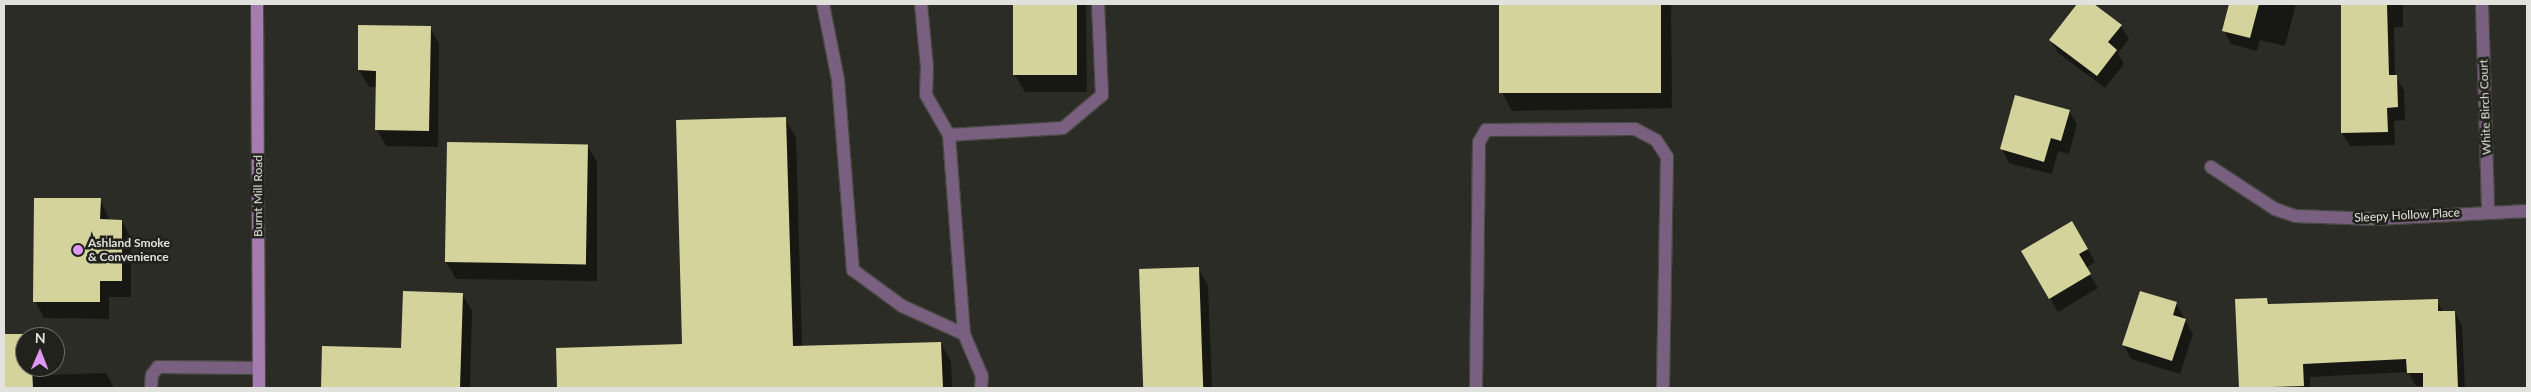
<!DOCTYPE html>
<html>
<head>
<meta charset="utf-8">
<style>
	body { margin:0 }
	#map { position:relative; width:2531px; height:392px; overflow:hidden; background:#2c2c26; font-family:Lato,sans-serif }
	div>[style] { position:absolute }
	.shadow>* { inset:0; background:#0007 }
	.building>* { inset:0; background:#d3d39b; transform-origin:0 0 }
	.roads { filter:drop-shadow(1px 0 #494943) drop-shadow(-1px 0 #494943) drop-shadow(0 1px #494943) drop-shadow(0 -1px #494943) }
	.lane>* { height:12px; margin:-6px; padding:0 6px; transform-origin:6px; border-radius:6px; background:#795f80 }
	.street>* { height:12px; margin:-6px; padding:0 6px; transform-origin:6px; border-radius:6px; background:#795f80 }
	.secondary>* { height:12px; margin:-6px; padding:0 6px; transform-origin:6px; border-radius:6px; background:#a57bb0 }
	.dots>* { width:14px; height:14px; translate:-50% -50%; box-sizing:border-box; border:2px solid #22221d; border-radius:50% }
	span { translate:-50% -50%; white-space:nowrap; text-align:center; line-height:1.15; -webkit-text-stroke:5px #22221d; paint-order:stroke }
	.street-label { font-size:12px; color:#e1e1de }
	.poi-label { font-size:12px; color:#e1e1de; font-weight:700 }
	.left { translate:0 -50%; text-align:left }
	.frame { position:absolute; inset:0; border:5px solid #e1e1de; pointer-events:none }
	.north { position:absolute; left:15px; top:327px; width:50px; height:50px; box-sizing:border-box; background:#22221d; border:1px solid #6e6e6a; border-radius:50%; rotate:1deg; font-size:14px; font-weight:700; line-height:20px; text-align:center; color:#e1e1de }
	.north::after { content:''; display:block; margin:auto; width:18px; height:22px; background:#df98f1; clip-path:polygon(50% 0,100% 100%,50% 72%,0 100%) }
</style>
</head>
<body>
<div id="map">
	<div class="shadow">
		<div style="clip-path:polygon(1015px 4px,1086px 4px,1087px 92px,1025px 92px,1015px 75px)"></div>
		<div style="clip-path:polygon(1500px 4px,1671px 4px,1672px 108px,1512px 111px,1502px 92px)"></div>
		<div style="clip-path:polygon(2078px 4px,2092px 4px,2121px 26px,2129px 39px,2118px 53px,2124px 64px,2105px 88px,2058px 53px,2051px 40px)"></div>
		<div style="clip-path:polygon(2230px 4px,2296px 4px,2285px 46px,2260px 40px,2257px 51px,2231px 44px,2224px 30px)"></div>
		<div style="clip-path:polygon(2342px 4px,2403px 4px,2403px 27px,2394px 27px,2395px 76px,2404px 90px,2405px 120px,2394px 121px,2395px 145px,2350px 146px,2342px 133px)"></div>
		<div style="clip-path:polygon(360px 26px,430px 27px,439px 44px,438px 147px,386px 146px,377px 130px,377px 87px,369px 87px,359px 70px)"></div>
		<div style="clip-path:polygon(2069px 111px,2077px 124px,2069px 154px,2058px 151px,2052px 174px,2009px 163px,2002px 149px)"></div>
		<div style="clip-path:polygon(785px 119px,796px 137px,802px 347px,941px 343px,951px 362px,952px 388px,558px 388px,557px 349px,684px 345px)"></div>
		<div style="clip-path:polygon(587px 145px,597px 162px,597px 281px,456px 279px,446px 262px)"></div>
		<div style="clip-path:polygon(100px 199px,110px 221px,122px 221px,131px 238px,131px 297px,109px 297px,109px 319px,44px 318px,35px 301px)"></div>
		<div style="clip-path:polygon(2072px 222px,2095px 262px,2086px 268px,2098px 288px,2058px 312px,2022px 251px)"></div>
		<div style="clip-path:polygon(1198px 268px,1208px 285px,1212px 388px,1146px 388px,1141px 271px)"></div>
		<div style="clip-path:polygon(462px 294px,472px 311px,470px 388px,322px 388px,323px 347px,402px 349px)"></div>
		<div style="clip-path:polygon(2267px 299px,2270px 305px,2437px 301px,2444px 313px,2455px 312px,2462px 326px,2465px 388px,2416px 386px,2408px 372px,2310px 377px,2310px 388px,2240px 388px)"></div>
		<div style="clip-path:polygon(2176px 303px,2193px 334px,2180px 374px,2131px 359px,2124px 345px)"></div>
		<div style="clip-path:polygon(31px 335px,25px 337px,25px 367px,41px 367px,41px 375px,106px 373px,114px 388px,4px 388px,4px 336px)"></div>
	</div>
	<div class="building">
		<div style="left:1013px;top:4px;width:64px;height:71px"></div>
		<div style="left:1499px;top:4px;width:162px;height:89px"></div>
		<div style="clip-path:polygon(2077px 4px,2094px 4px,2122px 25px,2108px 42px,2117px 50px,2097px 76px,2049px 40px)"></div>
		<div style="clip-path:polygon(2229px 4px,2259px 4px,2250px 38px,2222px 31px)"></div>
		<div style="clip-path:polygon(2341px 4px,2387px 4px,2389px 75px,2397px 75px,2398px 107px,2387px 108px,2388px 132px,2341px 133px)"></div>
		<div style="clip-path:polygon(358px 25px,431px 26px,429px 131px,375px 130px,376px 71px,358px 70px)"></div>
		<div style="clip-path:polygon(2015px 95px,2070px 110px,2061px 141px,2051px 138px,2044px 162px,2000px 149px)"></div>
		<div style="clip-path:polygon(786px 117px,793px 346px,941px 342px,943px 388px,557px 388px,556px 348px,682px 344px,676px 120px)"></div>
		<div style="left:447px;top:142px;width:141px;height:120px;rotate:1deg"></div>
		<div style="clip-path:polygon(34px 198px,101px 198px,100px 219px,122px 220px,122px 281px,100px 281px,100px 302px,33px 302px)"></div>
		<div style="clip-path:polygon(2072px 221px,2088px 249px,2079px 254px,2091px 274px,2049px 299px,2021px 251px)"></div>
		<div style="left:1199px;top:267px;width:121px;height:60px;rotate:88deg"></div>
		<div style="clip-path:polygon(403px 291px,463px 293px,460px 388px,321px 388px,322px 346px,401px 348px)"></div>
		<div style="clip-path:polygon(2140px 291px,2177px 302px,2173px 315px,2186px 319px,2172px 361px,2122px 345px)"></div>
		<div style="clip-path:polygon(2267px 298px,2268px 304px,2438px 299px,2438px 311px,2455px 311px,2458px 388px,2423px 388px,2423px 373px,2407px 373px,2406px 359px,2303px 364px,2304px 386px,2239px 388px,2235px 299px)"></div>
		<div style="clip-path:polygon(4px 334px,32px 334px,32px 337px,25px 337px,25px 367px,32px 367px,33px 388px,4px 388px)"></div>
	</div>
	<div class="roads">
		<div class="lane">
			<div style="left:823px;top:4px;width:77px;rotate:78.8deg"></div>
			<div style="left:838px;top:80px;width:191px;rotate:85.5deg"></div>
			<div style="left:853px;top:270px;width:61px;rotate:36.3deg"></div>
			<div style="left:902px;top:306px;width:68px;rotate:24.3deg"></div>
			<div style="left:964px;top:334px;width:46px;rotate:66.8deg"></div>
			<div style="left:982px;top:376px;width:12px;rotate:95deg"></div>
			<div style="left:921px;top:4px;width:63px;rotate:84.6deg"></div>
			<div style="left:927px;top:67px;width:28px;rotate:92deg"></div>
			<div style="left:926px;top:95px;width:46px;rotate:60.1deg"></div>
			<div style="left:949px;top:135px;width:114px;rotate:-3.5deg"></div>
			<div style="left:1063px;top:128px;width:51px;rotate:-40.2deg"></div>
			<div style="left:1102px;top:95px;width:91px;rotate:-92.5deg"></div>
			<div style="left:949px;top:135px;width:200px;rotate:85.7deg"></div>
			<div style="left:151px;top:388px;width:13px;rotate:-86deg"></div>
			<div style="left:152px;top:375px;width:10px;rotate:-53deg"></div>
			<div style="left:158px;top:367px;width:101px;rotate:0.6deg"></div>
			<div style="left:1476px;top:388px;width:246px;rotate:-89.3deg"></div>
			<div style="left:1479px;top:142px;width:14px;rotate:-60deg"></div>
			<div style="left:1486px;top:130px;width:149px;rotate:-0.4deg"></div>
			<div style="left:1635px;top:129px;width:24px;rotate:28deg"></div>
			<div style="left:1656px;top:140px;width:20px;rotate:57deg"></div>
			<div style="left:1667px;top:157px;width:231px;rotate:91deg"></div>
		</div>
		<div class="street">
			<div style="left:2482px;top:4px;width:207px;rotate:88.3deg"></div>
			<div style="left:2211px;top:167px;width:77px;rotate:33.3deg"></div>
			<div style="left:2275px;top:209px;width:21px;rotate:19deg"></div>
			<div style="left:2295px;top:216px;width:81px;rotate:2.1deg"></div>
			<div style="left:2376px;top:219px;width:151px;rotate:-3deg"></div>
		</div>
		<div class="secondary">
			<div style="left:257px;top:4px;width:384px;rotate:89.7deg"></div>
		</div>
	</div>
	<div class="dots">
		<div style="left:78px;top:250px;background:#df98f1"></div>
	</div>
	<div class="street-label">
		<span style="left:2485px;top:107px;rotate:-92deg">White Birch Court</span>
		<span style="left:258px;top:196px;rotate:-90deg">Burnt Mill Road</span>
		<span style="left:2407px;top:215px;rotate:-3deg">Sleepy Hollow Place</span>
	</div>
	<div class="poi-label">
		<span class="left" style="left:88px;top:250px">Ashland Smoke<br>&amp; Convenience</span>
	</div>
	<div class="frame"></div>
	<div class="north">N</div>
</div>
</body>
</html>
